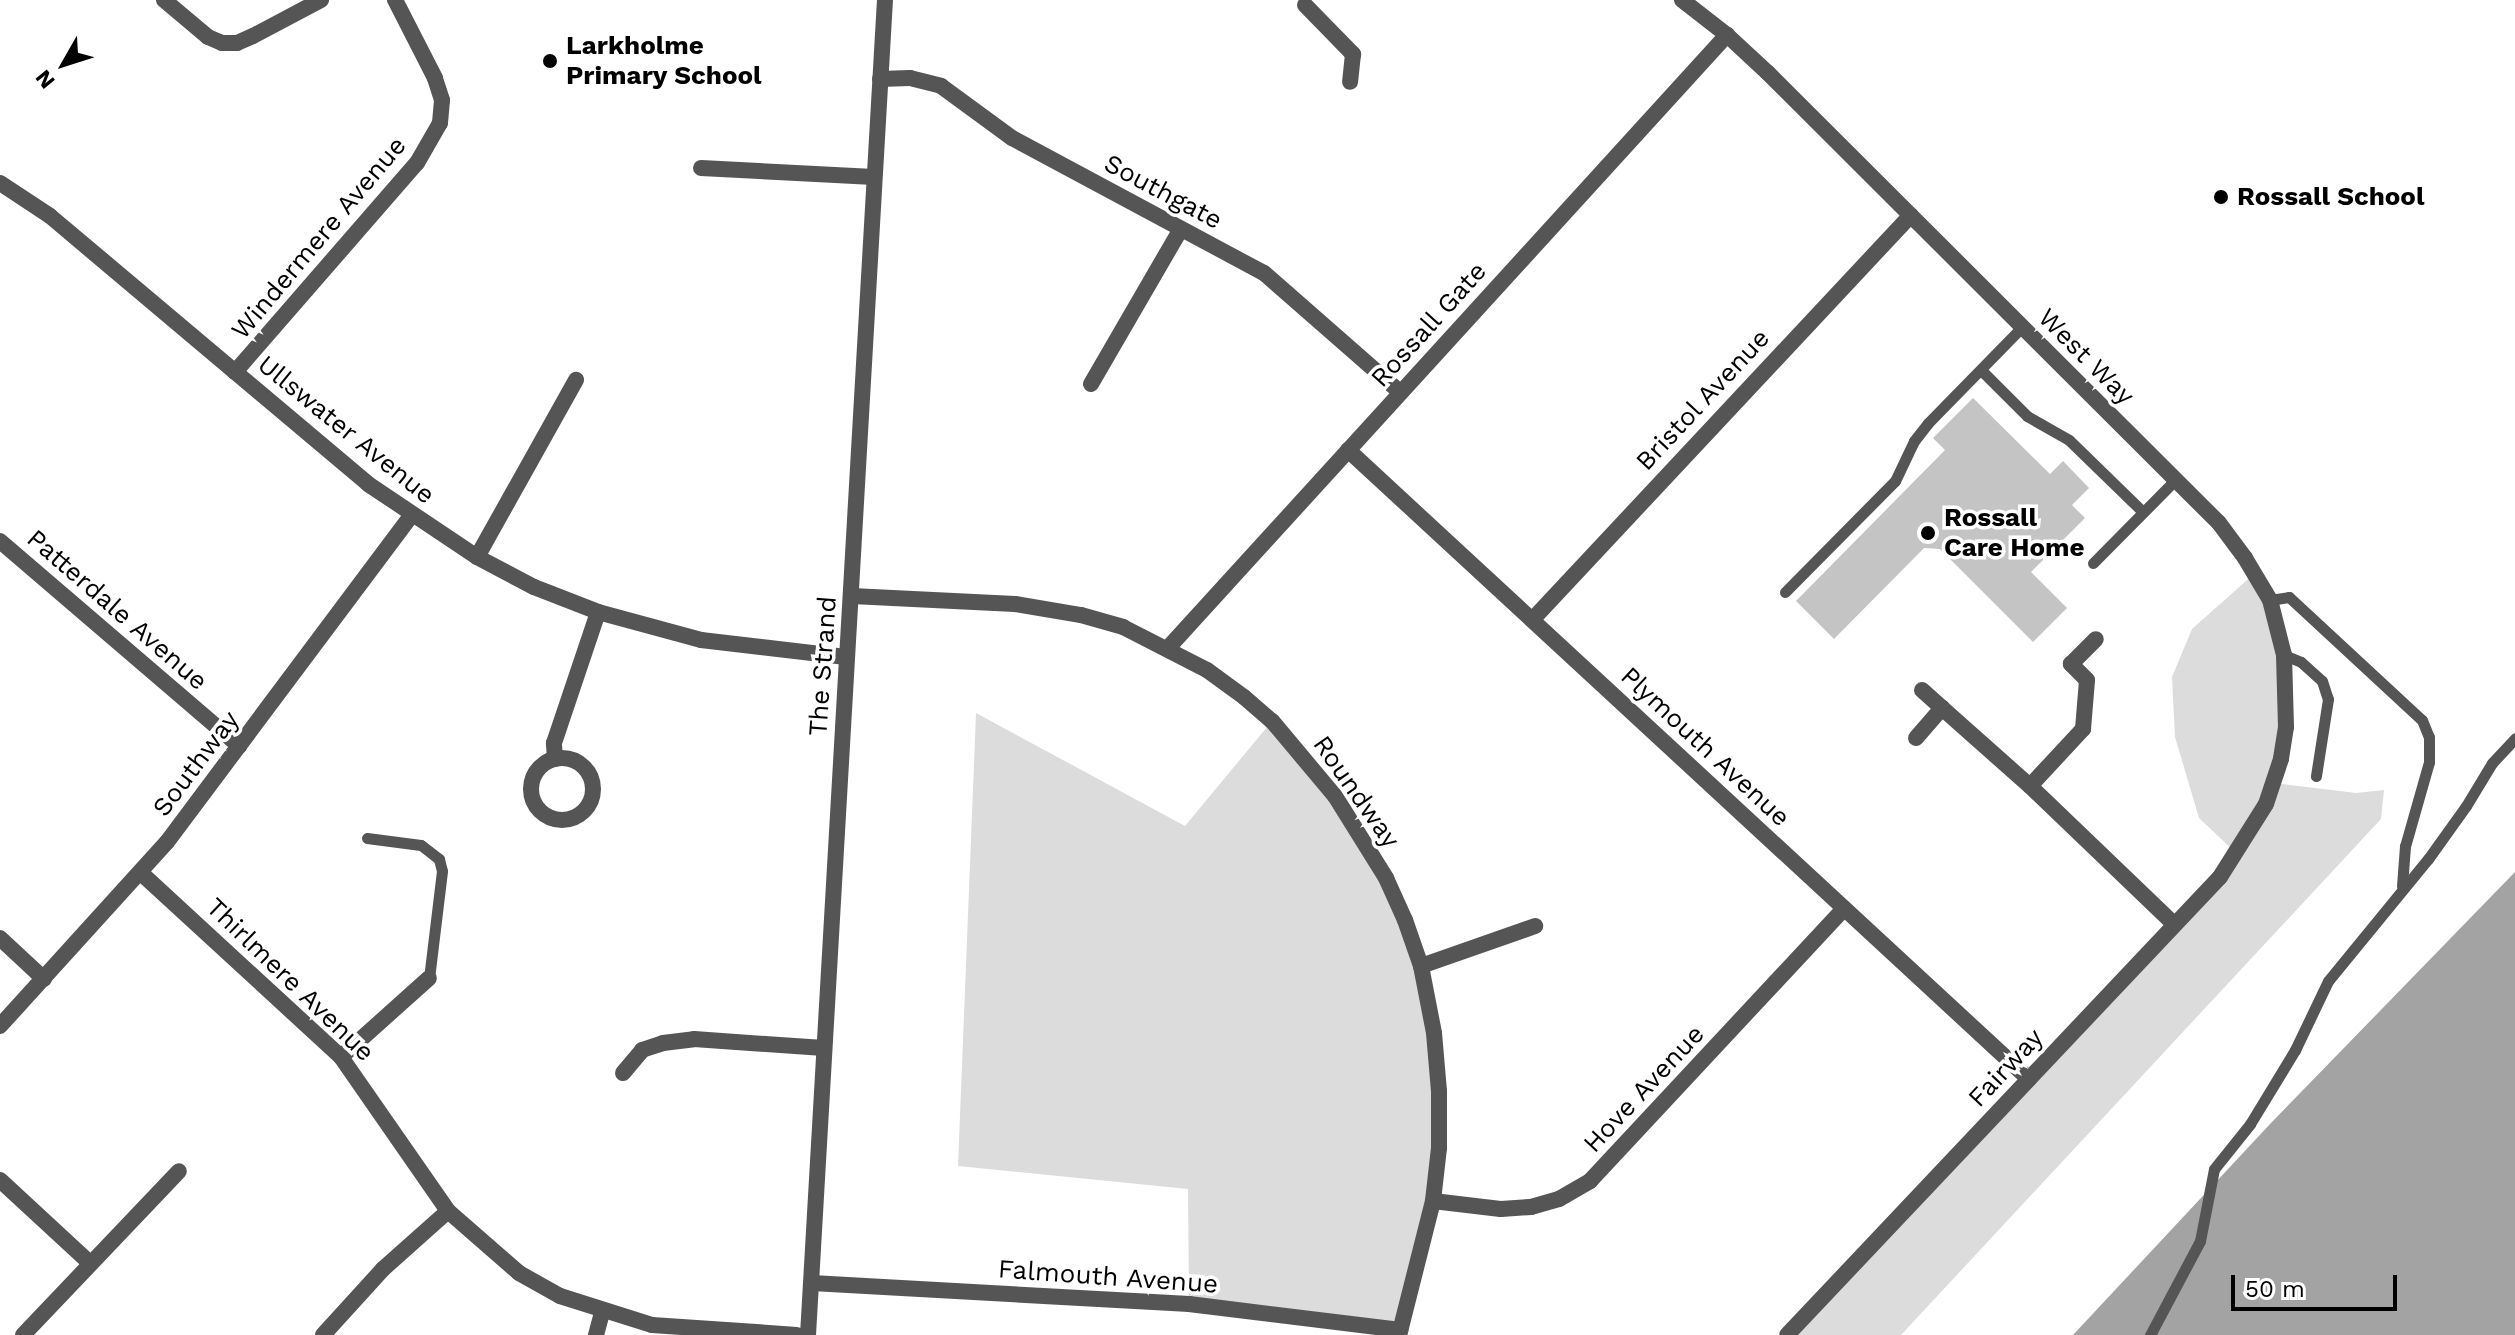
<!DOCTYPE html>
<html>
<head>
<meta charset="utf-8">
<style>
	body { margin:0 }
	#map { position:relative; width:2515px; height:1335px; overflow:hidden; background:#fff; font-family:"Work Sans",sans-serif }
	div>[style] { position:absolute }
	.green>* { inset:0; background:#dcdcdc }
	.water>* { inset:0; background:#a3a3a3 }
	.building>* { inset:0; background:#c4c4c4 }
	.service>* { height:11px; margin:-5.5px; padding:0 5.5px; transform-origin:5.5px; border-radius:5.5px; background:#555 }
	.minor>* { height:16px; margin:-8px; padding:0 8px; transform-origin:8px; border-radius:8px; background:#555 }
	.minor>.ring { margin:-8px; padding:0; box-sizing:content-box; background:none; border:16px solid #555; border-radius:50% }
	.tertiary>* { height:16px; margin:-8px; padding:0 8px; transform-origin:8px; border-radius:8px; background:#555 }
	.dots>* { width:22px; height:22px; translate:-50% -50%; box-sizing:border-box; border:4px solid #fff; border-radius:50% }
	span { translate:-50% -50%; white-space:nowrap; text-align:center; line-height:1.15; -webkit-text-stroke:7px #fff; paint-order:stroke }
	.poi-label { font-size:26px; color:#000; font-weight:700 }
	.left { translate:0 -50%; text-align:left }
	.street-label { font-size:26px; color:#000 }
	.north { position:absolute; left:24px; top:24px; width:80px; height:80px; -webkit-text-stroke:6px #fff; paint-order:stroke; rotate:231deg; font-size:22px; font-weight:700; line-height:32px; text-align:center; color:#000 }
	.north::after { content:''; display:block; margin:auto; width:28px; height:36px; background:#000; clip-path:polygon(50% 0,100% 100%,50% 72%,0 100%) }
	.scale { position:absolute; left:2231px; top:1275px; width:166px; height:36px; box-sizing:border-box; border:4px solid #000; border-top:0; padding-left:10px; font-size:24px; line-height:28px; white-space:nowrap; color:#000; -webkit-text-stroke:6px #fff; paint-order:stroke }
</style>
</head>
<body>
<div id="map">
	<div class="green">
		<div style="clip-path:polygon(2255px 573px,2284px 655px,2274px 783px,2356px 793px,2384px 790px,2381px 819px,1901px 1335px,1787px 1335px,2236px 853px,2199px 818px,2175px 737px,2172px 677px,2192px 629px)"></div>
		<div style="clip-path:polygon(976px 713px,1185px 826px,1272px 721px,1362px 836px,1421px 966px,1439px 1148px,1400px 1330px,1189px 1304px,1188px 1189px,958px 1166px)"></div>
	</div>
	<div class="water">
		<div style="clip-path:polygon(2515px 872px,2515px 1335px,2073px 1335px,2271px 1123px)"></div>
	</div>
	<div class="building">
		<div style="clip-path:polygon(1973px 398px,2050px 474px,2063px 461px,2089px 488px,2072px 505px,2085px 518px,2031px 572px,2067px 608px,2033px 642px,1940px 549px,1924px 548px,1834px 639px,1796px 601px,1945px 450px,1933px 438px)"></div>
	</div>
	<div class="service">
		<div style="left:1981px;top:370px;width:65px;rotate:45deg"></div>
		<div style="left:2027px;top:416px;width:48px;rotate:29.7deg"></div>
		<div style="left:2069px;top:440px;width:102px;rotate:44.2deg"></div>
		<div style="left:2093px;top:563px;width:118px;rotate:-45.3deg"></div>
		<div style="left:1785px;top:592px;width:156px;rotate:-45.3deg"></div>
		<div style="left:1895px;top:481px;width:44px;rotate:-64.6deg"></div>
		<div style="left:1914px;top:441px;width:23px;rotate:-52deg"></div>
		<div style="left:1928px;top:423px;width:134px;rotate:-45.6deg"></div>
		<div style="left:2270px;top:600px;width:19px;rotate:-9deg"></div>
		<div style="left:2289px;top:597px;width:181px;rotate:42.8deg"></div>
		<div style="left:2422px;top:720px;width:18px;rotate:68deg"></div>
		<div style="left:2429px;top:737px;width:25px;rotate:90deg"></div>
		<div style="left:2429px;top:762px;width:87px;rotate:105.9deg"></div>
		<div style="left:2405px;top:846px;width:40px;rotate:94.3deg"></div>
		<div style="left:2284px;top:655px;width:18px;rotate:22deg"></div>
		<div style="left:2301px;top:662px;width:28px;rotate:42deg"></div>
		<div style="left:2322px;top:681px;width:19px;rotate:72deg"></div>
		<div style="left:2328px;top:699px;width:78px;rotate:98.9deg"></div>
		<div style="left:367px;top:838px;width:54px;rotate:7.4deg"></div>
		<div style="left:421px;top:845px;width:23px;rotate:38deg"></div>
		<div style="left:439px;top:859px;width:12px;rotate:76deg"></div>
		<div style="left:442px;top:871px;width:108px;rotate:96.9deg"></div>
		<div style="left:2150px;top:1335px;width:106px;rotate:-62deg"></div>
		<div style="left:2200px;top:1241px;width:73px;rotate:-79deg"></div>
		<div style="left:2214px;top:1169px;width:58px;rotate:-51.3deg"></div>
		<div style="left:2250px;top:1124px;width:87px;rotate:-58.7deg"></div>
		<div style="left:2295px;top:1050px;width:76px;rotate:-64.4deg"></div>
		<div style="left:2328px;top:981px;width:158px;rotate:-50.7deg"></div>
		<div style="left:2428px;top:859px;width:65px;rotate:-54.4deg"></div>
		<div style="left:2466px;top:806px;width:50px;rotate:-58.8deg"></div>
		<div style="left:2492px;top:763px;width:34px;rotate:-47deg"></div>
	</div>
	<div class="minor">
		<div style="left:164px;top:0;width:57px;rotate:40.1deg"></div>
		<div style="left:208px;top:37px;width:15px;rotate:23deg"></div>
		<div style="left:222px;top:43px;width:15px"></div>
		<div style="left:237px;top:43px;width:17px;rotate:-24deg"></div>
		<div style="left:253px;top:36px;width:77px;rotate:-27.9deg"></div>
		<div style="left:1305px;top:5px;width:69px;rotate:45.6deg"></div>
		<div style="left:1353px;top:54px;width:28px;rotate:96deg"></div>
		<div style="left:880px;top:79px;width:30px;rotate:-2deg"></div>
		<div style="left:910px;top:78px;width:32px;rotate:14deg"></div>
		<div style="left:941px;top:86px;width:88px;rotate:36.2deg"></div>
		<div style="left:1012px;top:138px;width:286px;rotate:28.2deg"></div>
		<div style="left:1264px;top:273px;width:181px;rotate:41.2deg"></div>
		<div style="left:701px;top:168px;width:173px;rotate:3deg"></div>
		<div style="left:0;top:183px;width:60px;rotate:33.4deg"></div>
		<div style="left:50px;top:216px;width:416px;rotate:40.1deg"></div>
		<div style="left:368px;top:484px;width:131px;rotate:33.8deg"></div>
		<div style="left:477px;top:557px;width:64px;rotate:27.8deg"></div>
		<div style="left:534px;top:587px;width:69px;rotate:21.3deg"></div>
		<div style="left:598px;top:612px;width:107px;rotate:15.2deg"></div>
		<div style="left:701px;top:640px;width:146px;rotate:6.7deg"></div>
		<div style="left:235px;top:372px;width:277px;rotate:-49deg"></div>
		<div style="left:417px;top:163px;width:46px;rotate:-60.1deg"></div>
		<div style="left:440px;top:123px;width:23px;rotate:-85deg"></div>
		<div style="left:442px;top:100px;width:23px;rotate:-108deg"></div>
		<div style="left:435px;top:78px;width:88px;rotate:-117.1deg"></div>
		<div style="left:1091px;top:384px;width:179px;rotate:-59.9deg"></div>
		<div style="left:1348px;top:450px;width:927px;rotate:42.73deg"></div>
		<div style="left:0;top:541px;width:315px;rotate:40.6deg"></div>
		<div style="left:477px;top:557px;width:203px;rotate:-60.8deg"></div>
		<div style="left:852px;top:596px;width:163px;rotate:2.8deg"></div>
		<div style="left:1015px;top:604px;width:67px;rotate:9.5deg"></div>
		<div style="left:1081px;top:615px;width:44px;rotate:15.9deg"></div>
		<div style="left:1123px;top:627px;width:94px;rotate:27.1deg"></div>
		<div style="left:1207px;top:670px;width:46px;rotate:36.1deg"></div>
		<div style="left:1244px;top:697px;width:37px;rotate:41deg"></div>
		<div style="left:1272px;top:721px;width:98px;rotate:50deg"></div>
		<div style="left:1335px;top:796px;width:97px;rotate:58.1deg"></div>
		<div style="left:1386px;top:878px;width:46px;rotate:65.7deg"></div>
		<div style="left:1405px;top:920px;width:49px;rotate:70.8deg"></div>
		<div style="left:1421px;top:966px;width:68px;rotate:79deg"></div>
		<div style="left:1434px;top:1033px;width:58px;rotate:85.1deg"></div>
		<div style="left:1439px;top:1091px;width:57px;rotate:90deg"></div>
		<div style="left:1439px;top:1148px;width:53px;rotate:96.5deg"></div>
		<div style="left:1433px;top:1201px;width:138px;rotate:104.2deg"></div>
		<div style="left:1533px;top:619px;width:553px;rotate:-46.9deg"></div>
		<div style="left:1168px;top:648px;width:830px;rotate:-47.64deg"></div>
		<div style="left:1922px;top:690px;width:27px;rotate:42deg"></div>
		<div style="left:1916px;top:738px;width:40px;rotate:-49deg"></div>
		<div style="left:1942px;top:708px;width:118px;rotate:41.6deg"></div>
		<div style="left:2030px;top:786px;width:199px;rotate:43.8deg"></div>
		<div class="ring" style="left:531px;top:758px;width:46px;height:46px"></div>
		<div style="left:555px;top:759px;width:16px;rotate:-94deg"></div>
		<div style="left:554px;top:743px;width:138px;rotate:-71.4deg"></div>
		<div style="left:2030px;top:786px;width:78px;rotate:-47.1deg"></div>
		<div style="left:2083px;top:729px;width:49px;rotate:-85.3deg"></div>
		<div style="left:2087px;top:680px;width:23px;rotate:-135deg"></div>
		<div style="left:2071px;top:664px;width:35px;rotate:-45deg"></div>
		<div style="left:141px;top:873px;width:272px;rotate:42.6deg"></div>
		<div style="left:341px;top:1057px;width:188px;rotate:55.2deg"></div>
		<div style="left:448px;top:1211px;width:94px;rotate:41.1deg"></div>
		<div style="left:519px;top:1273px;width:47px;rotate:29.3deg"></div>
		<div style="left:560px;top:1296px;width:96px;rotate:17.5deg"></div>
		<div style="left:652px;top:1325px;width:145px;rotate:3.9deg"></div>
		<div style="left:0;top:938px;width:60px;rotate:43deg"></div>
		<div style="left:1421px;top:966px;width:121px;rotate:-19.3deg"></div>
		<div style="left:0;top:1026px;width:248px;rotate:-47.8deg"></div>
		<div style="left:167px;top:842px;width:407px;rotate:-53.2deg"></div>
		<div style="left:341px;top:1057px;width:118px;rotate:-41.9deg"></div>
		<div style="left:623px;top:1073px;width:30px;rotate:-50deg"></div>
		<div style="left:642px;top:1050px;width:22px;rotate:-18deg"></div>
		<div style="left:663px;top:1043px;width:31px;rotate:-7deg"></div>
		<div style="left:694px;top:1039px;width:130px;rotate:4deg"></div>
		<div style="left:0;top:1180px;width:121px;rotate:42.7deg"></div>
		<div style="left:1433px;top:1201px;width:68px;rotate:6.7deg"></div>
		<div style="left:1501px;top:1209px;width:30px;rotate:-4deg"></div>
		<div style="left:1531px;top:1207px;width:29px;rotate:-16deg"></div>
		<div style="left:1559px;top:1199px;width:36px;rotate:-30deg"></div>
		<div style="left:1590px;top:1181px;width:372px;rotate:-47deg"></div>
		<div style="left:812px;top:1283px;width:378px;rotate:3.2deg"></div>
		<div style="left:1189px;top:1304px;width:213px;rotate:7deg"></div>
		<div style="left:23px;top:1335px;width:226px;rotate:-46.4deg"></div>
		<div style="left:323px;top:1335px;width:89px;rotate:-47.7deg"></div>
		<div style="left:383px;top:1269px;width:87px;rotate:-41.7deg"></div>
		<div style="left:596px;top:1335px;width:24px;rotate:-75deg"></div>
		<div style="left:808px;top:1335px;width:1337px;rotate:-86.7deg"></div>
	</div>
	<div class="tertiary">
		<div style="left:1682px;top:0;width:57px;rotate:37.9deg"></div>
		<div style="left:1727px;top:35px;width:56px;rotate:42.8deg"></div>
		<div style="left:1768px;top:73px;width:637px;rotate:44.94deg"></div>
		<div style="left:2219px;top:523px;width:44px;rotate:53.4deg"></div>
		<div style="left:2245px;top:558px;width:49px;rotate:59.2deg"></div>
		<div style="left:2270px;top:600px;width:57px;rotate:75.7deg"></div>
		<div style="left:2284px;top:655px;width:72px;rotate:88.4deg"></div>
		<div style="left:2286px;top:727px;width:32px;rotate:99deg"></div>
		<div style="left:2281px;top:759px;width:47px;rotate:108.4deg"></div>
		<div style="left:2266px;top:804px;width:86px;rotate:122.2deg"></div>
		<div style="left:2220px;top:877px;width:630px;rotate:133.39deg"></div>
	</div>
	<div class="dots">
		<div style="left:550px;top:61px;background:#000"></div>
		<div style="left:2221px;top:197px;background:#000"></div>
		<div style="left:1928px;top:533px;background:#000"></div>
	</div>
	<div class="poi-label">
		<span class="left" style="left:566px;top:61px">Larkholme<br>Primary School</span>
		<span class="left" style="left:2237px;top:197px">Rossall School</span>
		<span class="left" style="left:1944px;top:533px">Rossall<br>Care Home</span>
	</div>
	<div class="street-label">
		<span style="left:1163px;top:192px;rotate:28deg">Southgate</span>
		<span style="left:319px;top:238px;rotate:-50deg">Windermere Avenue</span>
		<span style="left:1429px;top:325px;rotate:-48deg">Rossall Gate</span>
		<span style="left:2086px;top:357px;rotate:45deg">West Way</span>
		<span style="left:1703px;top:400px;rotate:-47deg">Bristol Avenue</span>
		<span style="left:346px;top:430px;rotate:39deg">Ullswater Avenue</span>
		<span style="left:117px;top:610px;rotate:41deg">Patterdale Avenue</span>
		<span style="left:823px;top:666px;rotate:-86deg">The Strand</span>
		<span style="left:1705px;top:747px;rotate:43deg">Plymouth Avenue</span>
		<span style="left:196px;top:764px;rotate:-53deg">Southway</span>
		<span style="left:1356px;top:792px;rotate:55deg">Roundway</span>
		<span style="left:290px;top:980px;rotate:44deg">Thirlmere Avenue</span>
		<span style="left:2006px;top:1068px;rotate:-47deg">Fairway</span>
		<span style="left:1644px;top:1089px;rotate:-47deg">Hove Avenue</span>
		<span style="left:1108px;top:1277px;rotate:4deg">Falmouth Avenue</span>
	</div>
	<div class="north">N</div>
	<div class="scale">50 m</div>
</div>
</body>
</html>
